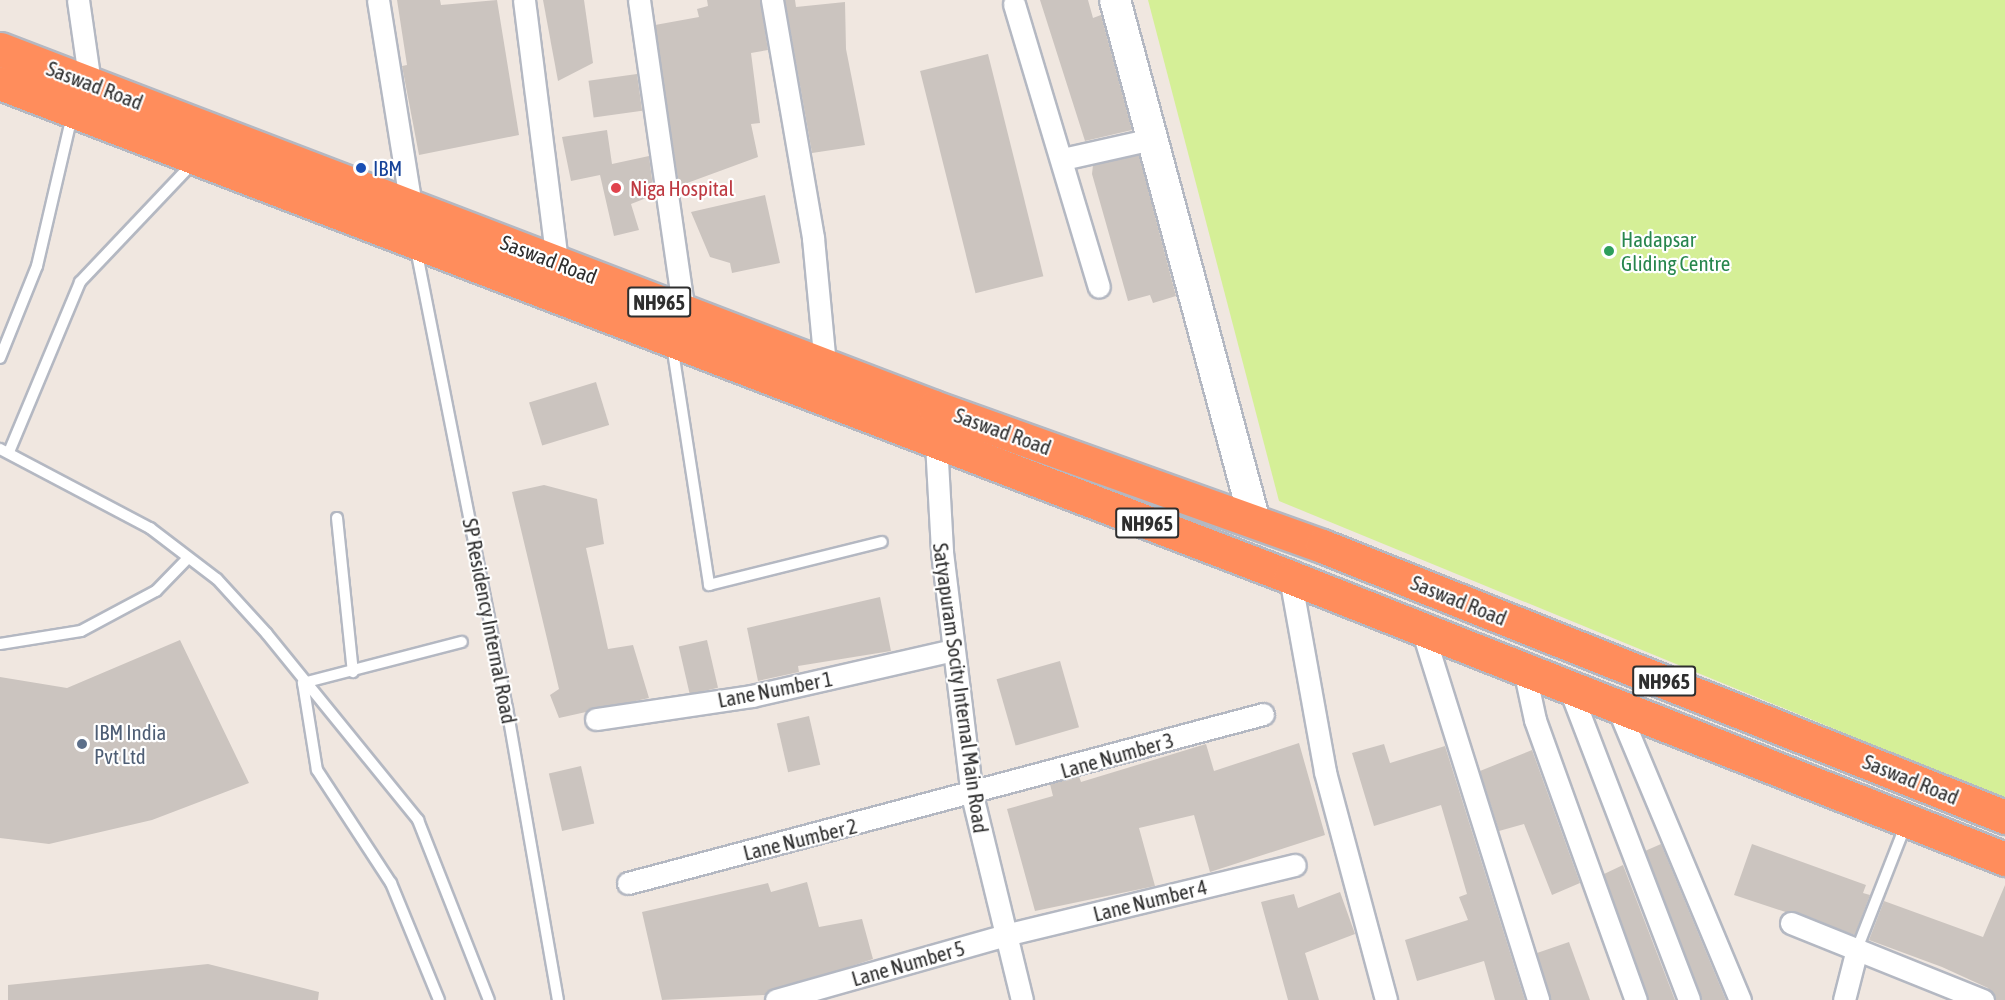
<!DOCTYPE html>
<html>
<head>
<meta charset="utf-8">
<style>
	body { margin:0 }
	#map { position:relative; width:2005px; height:1000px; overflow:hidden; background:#f0e7e0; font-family:"Asap Condensed",sans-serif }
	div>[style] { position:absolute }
	.pitch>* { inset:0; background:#d5ef97 }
	.building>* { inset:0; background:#cbc4bf; transform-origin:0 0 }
	.roads { filter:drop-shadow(2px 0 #b4b8c2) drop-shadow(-2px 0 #b4b8c2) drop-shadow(0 2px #b4b8c2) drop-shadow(0 -2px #b4b8c2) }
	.lane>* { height:10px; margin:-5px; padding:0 5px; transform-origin:5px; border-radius:5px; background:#fff }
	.street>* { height:21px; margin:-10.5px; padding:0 10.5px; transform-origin:10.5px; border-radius:10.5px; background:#fff }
	.secondary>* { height:30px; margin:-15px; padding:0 15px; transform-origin:15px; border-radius:15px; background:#fff }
	.highway>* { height:33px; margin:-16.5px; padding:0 16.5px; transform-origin:16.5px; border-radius:16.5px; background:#ff8d5c }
	.dots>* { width:16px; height:16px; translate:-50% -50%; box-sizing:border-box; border:3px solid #fff; border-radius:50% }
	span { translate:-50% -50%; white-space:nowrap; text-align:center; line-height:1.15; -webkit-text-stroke:4.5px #fff; paint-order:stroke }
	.shield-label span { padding:2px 4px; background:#fff; border:2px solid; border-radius:4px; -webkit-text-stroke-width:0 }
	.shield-label { font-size:20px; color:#2e2e2e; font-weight:700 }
	.street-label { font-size:21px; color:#2e2e2e }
	.transit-label { font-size:21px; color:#164399 }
	.left { translate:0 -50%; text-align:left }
	.health-label { font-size:21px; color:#be3a42 }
	.leisure-label { font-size:21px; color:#27864d }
	.service-label { font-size:21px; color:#4e5e75 }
</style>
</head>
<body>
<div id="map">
	<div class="pitch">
		<div style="clip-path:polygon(1148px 0,2005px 0,2005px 799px,1279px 501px)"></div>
	</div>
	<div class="building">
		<div style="clip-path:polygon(397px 0,440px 0,441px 5px,497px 0,519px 135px,419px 155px,402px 66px,407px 65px)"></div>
		<div style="clip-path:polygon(543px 0,584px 0,593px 63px,558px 81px)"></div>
		<div style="clip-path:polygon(707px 0,760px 0,768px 50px,751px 53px,760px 123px,751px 124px,758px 157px,679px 186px,655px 25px,699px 17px,697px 9px,708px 6px)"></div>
		<div style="clip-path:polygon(785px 0,795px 0,796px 7px,845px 2px,846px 49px,865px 145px,812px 153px)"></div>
		<div style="clip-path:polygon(1040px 0,1088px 0,1093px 18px,1101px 15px,1132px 130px,1085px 141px)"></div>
		<div style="left:988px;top:54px;width:229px;height:70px;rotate:76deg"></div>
		<div style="left:637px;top:74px;width:37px;height:49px;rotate:82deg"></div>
		<div style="clip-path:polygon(607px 130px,612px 164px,649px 156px,654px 195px,631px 204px,639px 230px,614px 236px,600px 175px,571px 181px,562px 137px)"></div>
		<div style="clip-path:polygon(1139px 155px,1176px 296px,1153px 303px,1150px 295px,1128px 301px,1092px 174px,1093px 165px)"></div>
		<div style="clip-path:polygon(765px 195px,780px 263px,732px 273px,730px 263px,710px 257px,691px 212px)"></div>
		<div style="left:596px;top:382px;width:45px;height:70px;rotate:73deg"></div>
		<div style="clip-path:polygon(544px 485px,597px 499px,604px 544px,586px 548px,608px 649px,633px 645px,649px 698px,559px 718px,550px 695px,559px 689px,512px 492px)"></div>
		<div style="clip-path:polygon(880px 597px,891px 651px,798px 666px,799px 672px,758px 681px,747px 628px)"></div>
		<div style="clip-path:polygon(180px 640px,249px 783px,152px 820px,49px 844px,0 838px,0 677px,67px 688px)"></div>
		<div style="left:707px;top:640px;width:49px;height:29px;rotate:77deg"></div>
		<div style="left:1060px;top:661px;width:69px;height:66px;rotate:74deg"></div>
		<div style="left:809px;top:716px;width:50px;height:33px;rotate:77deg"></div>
		<div style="clip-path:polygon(1299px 743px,1325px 835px,1210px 872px,1194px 815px,1139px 828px,1155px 886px,1035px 911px,1007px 809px,1053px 796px,1050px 784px,1079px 776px,1081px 782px,1206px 744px,1214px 771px)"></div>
		<div style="clip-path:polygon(1384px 744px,1390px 763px,1445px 746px,1525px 1000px,1495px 1000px,1484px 961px,1417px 981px,1405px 940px,1468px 920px,1459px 897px,1467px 894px,1441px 805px,1374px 826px,1352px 753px)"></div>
		<div style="clip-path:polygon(1532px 750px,1580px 883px,1552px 895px,1524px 824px,1499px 831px,1480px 771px)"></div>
		<div style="left:581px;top:766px;width:59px;height:33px;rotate:77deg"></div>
		<div style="clip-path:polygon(1661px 844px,1726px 1000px,1701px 1000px,1645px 851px)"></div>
		<div style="clip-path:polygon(1752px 844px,1866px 885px,1863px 893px,1870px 895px,1855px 935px,1734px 895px)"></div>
		<div style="clip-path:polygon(1623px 865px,1675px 1000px,1648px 1000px,1604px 874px)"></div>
		<div style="clip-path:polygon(807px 882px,819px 927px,862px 919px,873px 959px,765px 995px,662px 1000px,642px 912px,768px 883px,771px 892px)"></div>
		<div style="clip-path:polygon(2005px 885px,2005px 1000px,1995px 1000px,1988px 988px,1942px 967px,1869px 940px,1884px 901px,1983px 937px)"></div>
		<div style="clip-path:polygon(1340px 892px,1355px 934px,1305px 953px,1319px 1000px,1288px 1000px,1261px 902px,1294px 894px,1298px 908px)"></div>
		<div style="clip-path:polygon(1569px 942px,1590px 1000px,1550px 1000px,1537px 953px)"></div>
		<div style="clip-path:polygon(208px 964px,319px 992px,318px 1000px,8px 1000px,8px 985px)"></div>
	</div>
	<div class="roads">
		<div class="lane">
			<div style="left:416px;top:249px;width:468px;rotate:78.8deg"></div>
			<div style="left:507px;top:708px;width:296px;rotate:80.1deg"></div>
			<div style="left:672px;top:345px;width:243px;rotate:81.2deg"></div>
			<div style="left:709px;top:585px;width:178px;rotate:-14deg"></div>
			<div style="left:0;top:358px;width:99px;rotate:-68.1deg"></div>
			<div style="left:37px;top:266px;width:155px;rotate:-76.9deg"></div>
			<div style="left:0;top:449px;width:170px;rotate:27.8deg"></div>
			<div style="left:150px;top:528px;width:84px;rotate:37.3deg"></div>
			<div style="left:217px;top:579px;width:74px;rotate:47.7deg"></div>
			<div style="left:267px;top:634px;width:240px;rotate:50.9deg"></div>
			<div style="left:418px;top:820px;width:193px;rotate:68.5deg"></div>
			<div style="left:9px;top:452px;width:184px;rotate:-67.3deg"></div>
			<div style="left:80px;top:282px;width:167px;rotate:-46.5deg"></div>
			<div style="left:337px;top:518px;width:155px;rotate:84.1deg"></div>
			<div style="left:0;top:644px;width:82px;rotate:-9.1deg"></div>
			<div style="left:81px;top:631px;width:85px;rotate:-28.1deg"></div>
			<div style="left:156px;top:591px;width:46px;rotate:-45.9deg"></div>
			<div style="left:303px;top:683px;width:88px;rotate:80.9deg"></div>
			<div style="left:317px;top:770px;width:135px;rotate:56.8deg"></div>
			<div style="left:391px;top:883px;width:126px;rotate:67.7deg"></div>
			<div style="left:303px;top:683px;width:164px;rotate:-14.5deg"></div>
			<div style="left:1857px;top:949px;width:134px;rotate:-68.6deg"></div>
		</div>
		<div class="street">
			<div style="left:78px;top:0;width:84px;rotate:81.8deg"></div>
			<div style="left:378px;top:0;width:209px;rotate:80.9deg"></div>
			<div style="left:524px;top:0;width:264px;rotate:82.8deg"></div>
			<div style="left:639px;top:0;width:314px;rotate:81.8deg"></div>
			<div style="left:772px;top:0;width:242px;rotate:80.2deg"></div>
			<div style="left:813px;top:238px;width:128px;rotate:84.6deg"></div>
			<div style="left:1014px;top:4px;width:295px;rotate:73.3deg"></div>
			<div style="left:1063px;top:159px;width:91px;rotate:-12.7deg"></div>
			<div style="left:936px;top:443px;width:109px;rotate:86.8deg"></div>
			<div style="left:942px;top:552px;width:245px;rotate:83deg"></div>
			<div style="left:972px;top:795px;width:211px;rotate:76.3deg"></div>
			<div style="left:1290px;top:577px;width:198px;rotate:79.8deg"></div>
			<div style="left:1325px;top:772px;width:236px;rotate:75deg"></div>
			<div style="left:1422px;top:629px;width:389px;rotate:72.6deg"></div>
			<div style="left:1524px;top:669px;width:52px;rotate:77.8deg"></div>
			<div style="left:1535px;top:720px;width:298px;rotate:70.2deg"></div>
			<div style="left:1569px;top:687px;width:335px;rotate:69deg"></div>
			<div style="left:1617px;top:706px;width:319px;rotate:67.3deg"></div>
			<div style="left:596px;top:719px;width:158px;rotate:-8.4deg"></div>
			<div style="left:752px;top:696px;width:206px;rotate:-12.9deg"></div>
			<div style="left:628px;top:883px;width:657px;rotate:-14.9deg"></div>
			<div style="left:1791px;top:923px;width:207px;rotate:21.9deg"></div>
			<div style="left:776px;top:1000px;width:238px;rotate:-15.8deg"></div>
			<div style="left:1005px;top:935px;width:298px;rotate:-13.6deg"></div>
			<div style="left:1844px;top:1000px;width:53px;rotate:-75.7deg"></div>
		</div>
		<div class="secondary">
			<div style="left:1115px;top:0;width:540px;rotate:74.99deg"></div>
		</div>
		<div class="highway">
			<div style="left:0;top:49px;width:1000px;rotate:20.97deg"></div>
			<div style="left:934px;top:407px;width:412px;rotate:19.7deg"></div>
			<div style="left:1322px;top:546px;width:735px;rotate:21.64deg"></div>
			<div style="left:0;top:83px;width:1381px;rotate:20.95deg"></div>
			<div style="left:1290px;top:577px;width:769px;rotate:21.52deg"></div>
		</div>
	</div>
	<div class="dots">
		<div style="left:361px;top:168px;background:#1a4fb4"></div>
		<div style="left:616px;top:188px;background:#e0444e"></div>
		<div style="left:1609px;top:251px;background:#2e9e5b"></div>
		<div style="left:82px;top:744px;background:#5c6f8a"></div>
	</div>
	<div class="shield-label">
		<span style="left:659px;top:302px">NH965</span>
		<span style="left:1147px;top:523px">NH965</span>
		<span style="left:1664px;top:681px">NH965</span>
	</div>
	<div class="street-label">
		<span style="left:95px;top:85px;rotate:21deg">Saswad Road</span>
		<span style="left:549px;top:259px;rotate:21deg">Saswad Road</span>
		<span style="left:1003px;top:431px;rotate:20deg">Saswad Road</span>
		<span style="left:1459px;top:600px;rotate:22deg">Saswad Road</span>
		<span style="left:490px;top:621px;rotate:79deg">SP Residency Internal Road</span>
		<span style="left:961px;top:688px;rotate:82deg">Satyapuram Socity Internal Main Road</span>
		<span style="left:775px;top:689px;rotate:-11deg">Lane Number 1</span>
		<span style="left:1117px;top:755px;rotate:-16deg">Lane Number 3</span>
		<span style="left:1911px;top:779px;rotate:22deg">Saswad Road</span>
		<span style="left:800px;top:839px;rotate:-14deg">Lane Number 2</span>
		<span style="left:1150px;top:900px;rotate:-14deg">Lane Number 4</span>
		<span style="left:908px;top:963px;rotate:-16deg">Lane Number 5</span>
	</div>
	<div class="transit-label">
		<span class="left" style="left:373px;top:168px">IBM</span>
	</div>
	<div class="health-label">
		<span class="left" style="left:630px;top:188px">Niga Hospital</span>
	</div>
	<div class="leisure-label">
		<span class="left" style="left:1621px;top:251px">Hadapsar<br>Gliding Centre</span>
	</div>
	<div class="service-label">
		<span class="left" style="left:94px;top:744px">IBM India<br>Pvt Ltd</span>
	</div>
</div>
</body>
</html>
